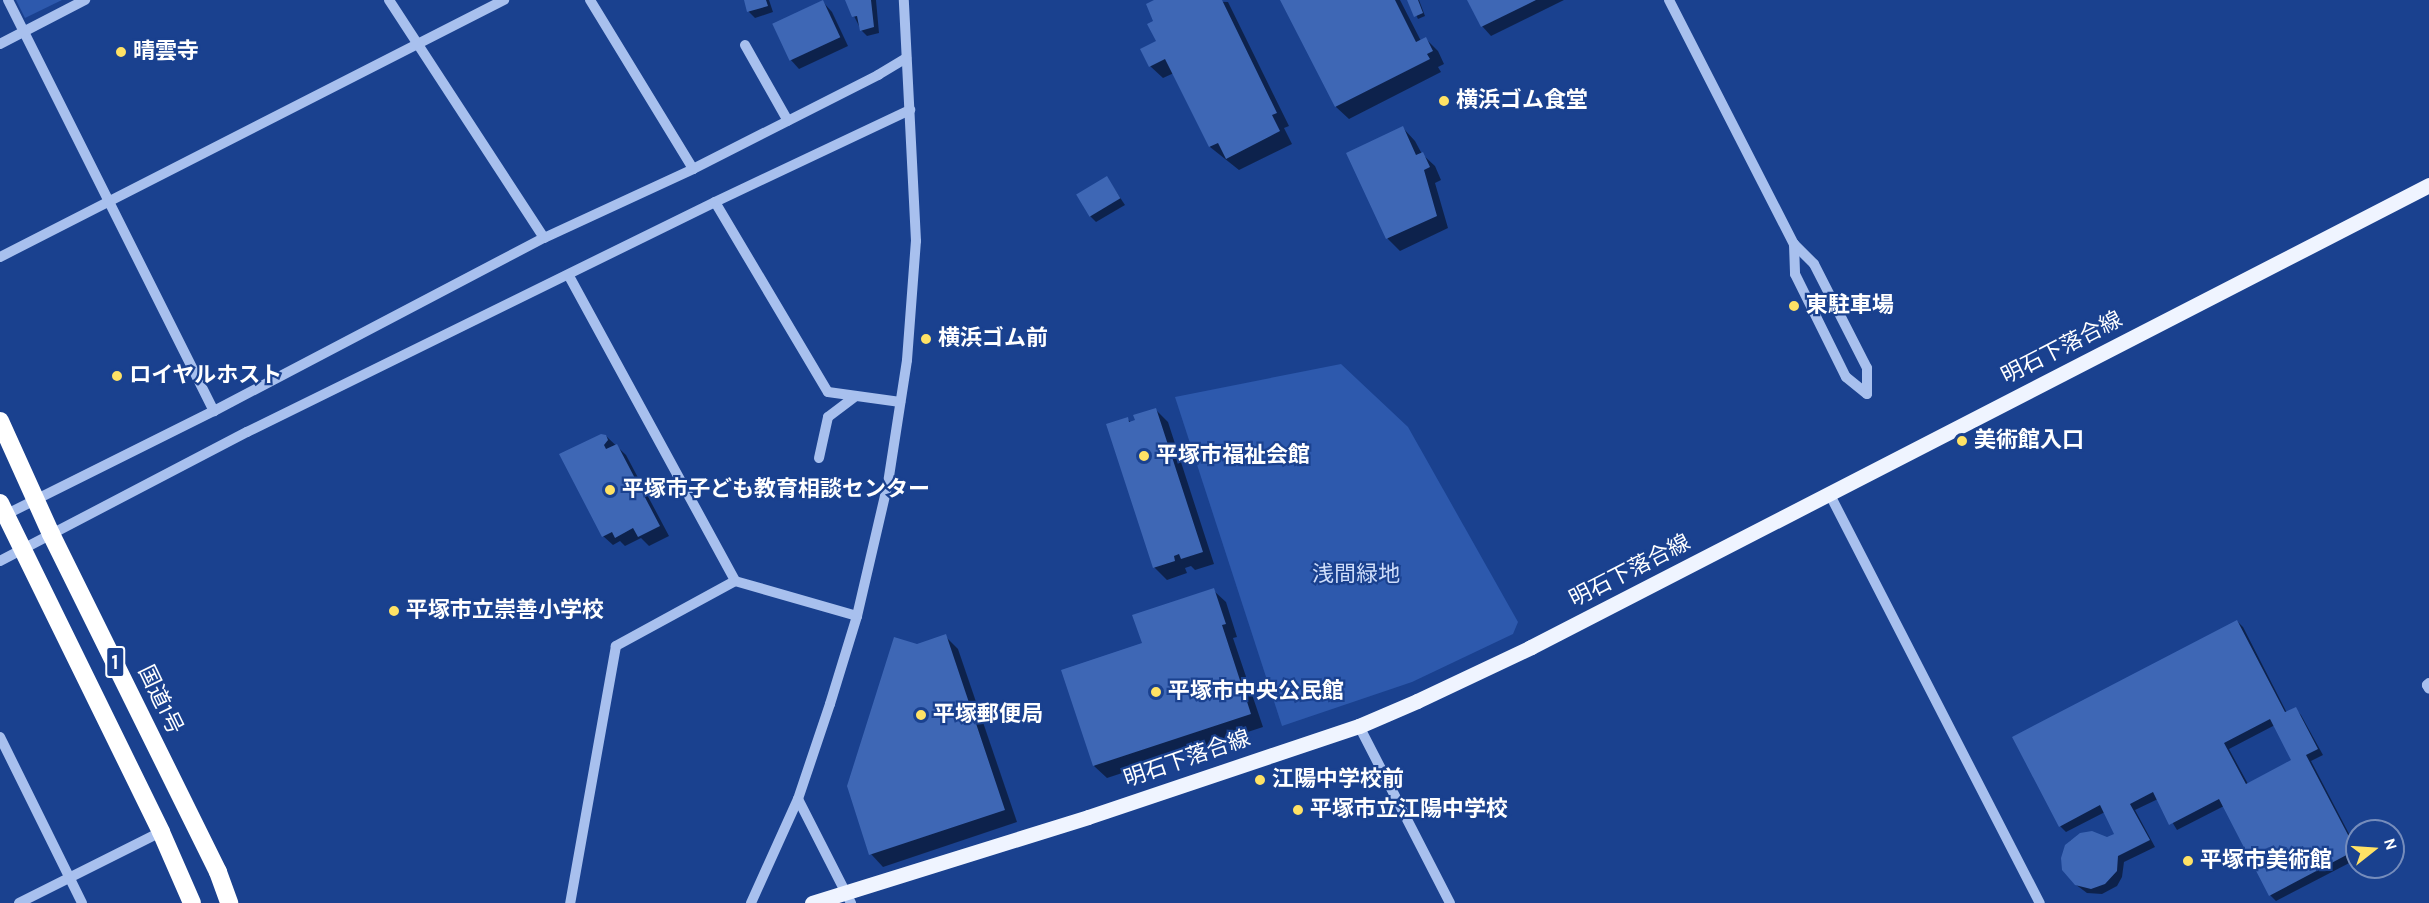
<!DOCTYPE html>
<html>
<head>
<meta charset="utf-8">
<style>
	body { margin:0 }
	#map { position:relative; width:2429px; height:903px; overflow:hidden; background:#1a418f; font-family:Karla,"Noto Sans JP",sans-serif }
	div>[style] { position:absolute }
	.green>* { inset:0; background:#2d59ad }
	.shadow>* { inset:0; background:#0007 }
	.building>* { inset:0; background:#3e67b5; transform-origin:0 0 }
	.minor>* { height:10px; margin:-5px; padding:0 5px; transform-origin:5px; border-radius:5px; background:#a8c0ee }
	.major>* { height:15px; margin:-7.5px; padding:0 7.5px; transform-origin:7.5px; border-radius:7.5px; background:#eff4ff }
	.highway>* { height:18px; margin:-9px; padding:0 9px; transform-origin:9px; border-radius:9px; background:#fff }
	.dots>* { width:16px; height:16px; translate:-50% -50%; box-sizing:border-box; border:3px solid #1a418f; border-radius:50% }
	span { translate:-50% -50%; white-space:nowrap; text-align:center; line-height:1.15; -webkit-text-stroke:4.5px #1a418f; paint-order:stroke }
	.shield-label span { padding:2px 4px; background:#1a418f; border:2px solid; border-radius:4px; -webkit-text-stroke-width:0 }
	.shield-label { font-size:21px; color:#fff; font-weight:700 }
	.poi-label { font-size:22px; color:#fff; font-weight:700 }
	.left { translate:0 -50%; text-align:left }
	.street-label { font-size:22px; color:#fff }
	.park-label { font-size:22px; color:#ceddfa }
	.north { position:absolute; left:2345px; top:819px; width:60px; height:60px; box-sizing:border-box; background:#1a418f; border:2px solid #768dbc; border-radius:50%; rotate:73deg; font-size:16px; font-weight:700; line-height:24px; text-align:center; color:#fff }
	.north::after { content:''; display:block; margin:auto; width:21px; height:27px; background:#ffe265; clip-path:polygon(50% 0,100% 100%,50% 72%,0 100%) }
</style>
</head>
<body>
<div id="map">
	<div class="green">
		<div style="clip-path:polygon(16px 0,62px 0,25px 18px)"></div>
		<div style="clip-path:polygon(1341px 364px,1408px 427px,1518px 622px,1513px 634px,1412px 682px,1282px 726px,1175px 397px)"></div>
	</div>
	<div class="shadow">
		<div style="clip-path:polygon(745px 0,769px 0,773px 12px,755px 18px,749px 12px)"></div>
		<div style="clip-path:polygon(846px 0,876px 0,879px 33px,867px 36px,861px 30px)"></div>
		<div style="clip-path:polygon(1158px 0,1228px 2px,1289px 126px,1284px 128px,1292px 144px,1239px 170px,1210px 147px,1174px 73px,1163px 78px,1150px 66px,1158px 42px,1155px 21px)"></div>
		<div style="clip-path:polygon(1282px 0,1400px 0,1421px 41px,1426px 39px,1438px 51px,1444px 64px,1438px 67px,1441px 72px,1349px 119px,1336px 107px)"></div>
		<div style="clip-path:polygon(1409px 0,1419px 0,1425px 16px,1418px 19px)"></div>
		<div style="clip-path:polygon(1468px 0,1564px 0,1491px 36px,1482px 26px)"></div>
		<div style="clip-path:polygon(823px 2px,832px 12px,848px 46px,799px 69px,790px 59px)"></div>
		<div style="clip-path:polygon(1403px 128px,1415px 141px,1422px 154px,1435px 166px,1441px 180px,1435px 183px,1448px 228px,1400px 251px,1388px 239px,1348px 153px)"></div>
		<div style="clip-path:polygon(1107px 178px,1125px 205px,1096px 222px,1090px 216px)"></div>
		<div style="clip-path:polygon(1155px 409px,1168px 422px,1214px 564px,1195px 570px,1191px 566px,1185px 568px,1187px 573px,1167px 580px,1154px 567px,1127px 419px,1132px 423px)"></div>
		<div style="clip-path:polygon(606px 436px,626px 455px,669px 536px,649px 546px,641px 538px,625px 546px,620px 541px,613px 545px,603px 536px,561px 455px)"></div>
		<div style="clip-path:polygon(1213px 590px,1226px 602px,1237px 637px,1233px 638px,1263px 727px,1107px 778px,1094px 766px)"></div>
		<div style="clip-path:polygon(evenodd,2237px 621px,2243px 627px,2287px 713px,2295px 709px,2301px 715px,2323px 755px,2311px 761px,2357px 849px,2357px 859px,2276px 901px,2270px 895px,2224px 806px,2177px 830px,2158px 799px,2135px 810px,2155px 847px,2124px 862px,2122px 877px,2117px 886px,2102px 894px,2087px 893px,2075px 884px,2062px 858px,2070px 841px,2087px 833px,2107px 839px,2116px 835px,2105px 812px,2066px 832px,2060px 826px,2237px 621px,2275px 725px,2293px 760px,2248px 784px,2229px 749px,2275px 725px)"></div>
		<div style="clip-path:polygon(945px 636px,958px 649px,1017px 822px,883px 867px,871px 854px,917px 646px)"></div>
	</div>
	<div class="building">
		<div style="clip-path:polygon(744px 0,766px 0,768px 6px,747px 12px)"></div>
		<div style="left:823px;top:0;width:41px;height:56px;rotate:65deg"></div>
		<div style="clip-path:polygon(845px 0,871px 0,874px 27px,860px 31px,857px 16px,852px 17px)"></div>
		<div style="clip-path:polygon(1154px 0,1222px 0,1277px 113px,1272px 115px,1280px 131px,1226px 159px,1218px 143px,1209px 147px,1165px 59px,1149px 67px,1140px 49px,1156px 41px,1147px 24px,1153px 21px,1146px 4px)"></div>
		<div style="clip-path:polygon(1280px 0,1395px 0,1416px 42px,1426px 37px,1433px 51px,1427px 54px,1430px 59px,1335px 107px)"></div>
		<div style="clip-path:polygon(1407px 0,1418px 0,1423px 13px,1414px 17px)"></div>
		<div style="clip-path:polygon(1467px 0,1536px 0,1481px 27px)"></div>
		<div style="clip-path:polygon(1403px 126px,1416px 155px,1423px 152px,1430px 167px,1424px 170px,1437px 216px,1386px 239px,1346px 153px)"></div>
		<div style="left:1107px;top:176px;width:26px;height:36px;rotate:59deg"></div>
		<div style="clip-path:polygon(1156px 408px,1203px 552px,1181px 559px,1179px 554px,1174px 556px,1175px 561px,1153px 568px,1106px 424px,1128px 417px,1129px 422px,1135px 420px,1133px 415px)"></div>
		<div style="clip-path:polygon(601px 434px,606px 435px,608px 440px,604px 445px,606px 449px,617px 444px,660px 526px,638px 537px,633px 528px,615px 538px,612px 532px,602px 537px,559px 454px)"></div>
		<div style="clip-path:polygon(1214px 588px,1226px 624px,1222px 625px,1251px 714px,1093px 766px,1061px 670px,1142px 643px,1132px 615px)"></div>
		<div style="clip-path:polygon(evenodd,2237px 620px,2285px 712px,2296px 707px,2318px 749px,2306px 755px,2356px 850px,2269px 896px,2219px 799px,2169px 825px,2153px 792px,2130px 804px,2150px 840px,2118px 856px,2117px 871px,2105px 884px,2091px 889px,2075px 885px,2062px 870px,2061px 858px,2065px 845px,2080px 833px,2092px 831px,2107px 837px,2114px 834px,2100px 805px,2059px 827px,2012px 737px,2237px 620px,2270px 719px,2291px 760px,2246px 784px,2224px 743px,2270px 719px)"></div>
		<div style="clip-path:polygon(946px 634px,1005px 810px,869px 855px,847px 786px,894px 637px,917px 644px)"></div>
	</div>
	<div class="minor">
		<div style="left:8px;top:0;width:460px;rotate:63.4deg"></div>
		<div style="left:389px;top:0;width:284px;rotate:56.9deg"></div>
		<div style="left:590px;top:0;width:198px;rotate:58.6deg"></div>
		<div style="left:1669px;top:0;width:274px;rotate:62.9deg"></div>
		<div style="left:1794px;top:244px;width:28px;rotate:45deg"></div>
		<div style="left:1814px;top:264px;width:117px;rotate:63deg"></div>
		<div style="left:1867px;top:368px;width:26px;rotate:90deg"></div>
		<div style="left:0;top:44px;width:96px;rotate:-27.4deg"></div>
		<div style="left:745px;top:45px;width:87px;rotate:60.5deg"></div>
		<div style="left:715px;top:202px;width:221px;rotate:59.3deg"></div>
		<div style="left:828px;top:392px;width:73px;rotate:7.9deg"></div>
		<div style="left:1794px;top:244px;width:30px;rotate:88deg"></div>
		<div style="left:1795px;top:274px;width:115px;rotate:63.7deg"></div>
		<div style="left:1846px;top:377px;width:27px;rotate:39deg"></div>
		<div style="left:0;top:257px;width:566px;rotate:-27.02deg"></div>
		<div style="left:569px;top:276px;width:347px;rotate:61.4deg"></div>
		<div style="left:735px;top:581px;width:136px;rotate:151.4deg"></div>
		<div style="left:616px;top:646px;width:261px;rotate:100.1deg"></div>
		<div style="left:819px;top:458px;width:42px;rotate:-77.6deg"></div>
		<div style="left:828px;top:417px;width:34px;rotate:-37deg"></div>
		<div style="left:1829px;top:493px;width:461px;rotate:62.8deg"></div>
		<div style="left:3px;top:516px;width:236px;rotate:-26.5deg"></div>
		<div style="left:214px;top:411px;width:373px;rotate:-27.7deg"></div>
		<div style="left:544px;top:238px;width:164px;rotate:-24.8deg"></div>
		<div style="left:693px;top:169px;width:208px;rotate:-26.9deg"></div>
		<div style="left:878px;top:75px;width:33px;rotate:-31deg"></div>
		<div style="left:0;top:561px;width:279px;rotate:-27.6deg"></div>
		<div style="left:247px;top:432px;width:521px;rotate:-26.17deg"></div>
		<div style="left:715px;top:202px;width:216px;rotate:-25.3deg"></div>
		<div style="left:735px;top:581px;width:127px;rotate:16deg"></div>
		<div style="left:2429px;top:683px;width:3px;rotate:135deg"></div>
		<div style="left:2427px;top:685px;width:4px;rotate:63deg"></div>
		<div style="left:1359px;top:726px;width:199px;rotate:62.8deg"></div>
		<div style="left:0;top:737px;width:185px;rotate:63.7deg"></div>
		<div style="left:798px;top:799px;width:117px;rotate:63deg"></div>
		<div style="left:19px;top:903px;width:159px;rotate:-26.6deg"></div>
		<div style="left:751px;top:903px;width:114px;rotate:-65.7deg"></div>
		<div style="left:798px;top:799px;width:100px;rotate:-71.4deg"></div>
		<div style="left:830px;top:704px;width:92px;rotate:-72.9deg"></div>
		<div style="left:857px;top:616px;width:137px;rotate:-76.9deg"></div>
		<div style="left:888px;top:483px;width:124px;rotate:-81.2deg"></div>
		<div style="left:907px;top:360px;width:119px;rotate:-85.7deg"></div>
		<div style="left:916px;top:241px;width:241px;rotate:-92.9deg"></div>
	</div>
	<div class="major">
		<div style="left:812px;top:903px;width:289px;rotate:-17.3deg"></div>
		<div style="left:1088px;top:817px;width:286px;rotate:-18.6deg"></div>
		<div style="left:1359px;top:726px;width:63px;rotate:-23.3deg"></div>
		<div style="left:1417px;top:701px;width:126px;rotate:-25.3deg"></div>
		<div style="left:1531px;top:647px;width:1010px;rotate:-27.22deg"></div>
	</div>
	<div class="highway">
		<div style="left:0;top:421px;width:124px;rotate:65.7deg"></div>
		<div style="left:51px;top:534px;width:377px;rotate:63.7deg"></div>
		<div style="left:218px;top:872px;width:33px;rotate:70deg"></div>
		<div style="left:0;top:503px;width:366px;rotate:63.9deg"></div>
		<div style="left:161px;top:832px;width:77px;rotate:66.4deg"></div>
	</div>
	<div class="dots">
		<div style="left:121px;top:52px;background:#ffe265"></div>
		<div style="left:1444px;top:101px;background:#ffe265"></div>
		<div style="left:1794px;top:306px;background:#ffe265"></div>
		<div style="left:926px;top:339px;background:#ffe265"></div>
		<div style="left:117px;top:376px;background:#ffe265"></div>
		<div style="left:1962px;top:441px;background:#ffe265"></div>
		<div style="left:1144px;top:456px;background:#ffe265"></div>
		<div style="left:610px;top:490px;background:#ffe265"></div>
		<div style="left:394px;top:611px;background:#ffe265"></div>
		<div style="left:1156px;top:692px;background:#ffe265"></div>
		<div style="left:921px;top:715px;background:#ffe265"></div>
		<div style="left:1260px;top:780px;background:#ffe265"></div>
		<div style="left:1298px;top:810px;background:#ffe265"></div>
		<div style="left:2188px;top:861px;background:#ffe265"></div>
	</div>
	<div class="shield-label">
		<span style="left:115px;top:662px">1</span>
	</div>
	<div class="poi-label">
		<span class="left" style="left:133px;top:52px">晴雲寺</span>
		<span class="left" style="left:1456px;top:101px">横浜ゴム食堂</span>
		<span class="left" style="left:1806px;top:306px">東駐車場</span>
		<span class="left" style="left:938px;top:339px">横浜ゴム前</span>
		<span class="left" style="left:129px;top:376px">ロイヤルホスト</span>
		<span class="left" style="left:1974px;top:441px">美術館入口</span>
		<span class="left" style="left:1156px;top:456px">平塚市福祉会館</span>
		<span class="left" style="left:622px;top:490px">平塚市子ども教育相談センター</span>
		<span class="left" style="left:406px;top:611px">平塚市立崇善小学校</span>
		<span class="left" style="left:1168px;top:692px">平塚市中央公民館</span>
		<span class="left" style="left:933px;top:715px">平塚郵便局</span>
		<span class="left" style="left:1272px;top:780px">江陽中学校前</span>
		<span class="left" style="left:1310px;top:810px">平塚市立江陽中学校</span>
		<span class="left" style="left:2200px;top:861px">平塚市美術館</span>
	</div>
	<div class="street-label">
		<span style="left:2062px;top:348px;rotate:-27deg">明石下落合線</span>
		<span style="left:1630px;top:571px;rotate:-27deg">明石下落合線</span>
		<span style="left:160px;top:700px;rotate:64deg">国道1号</span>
		<span style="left:1187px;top:759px;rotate:-19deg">明石下落合線</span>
	</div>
	<div class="park-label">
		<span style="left:1356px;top:575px">浅間緑地</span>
	</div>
	<div class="north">N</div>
</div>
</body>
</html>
